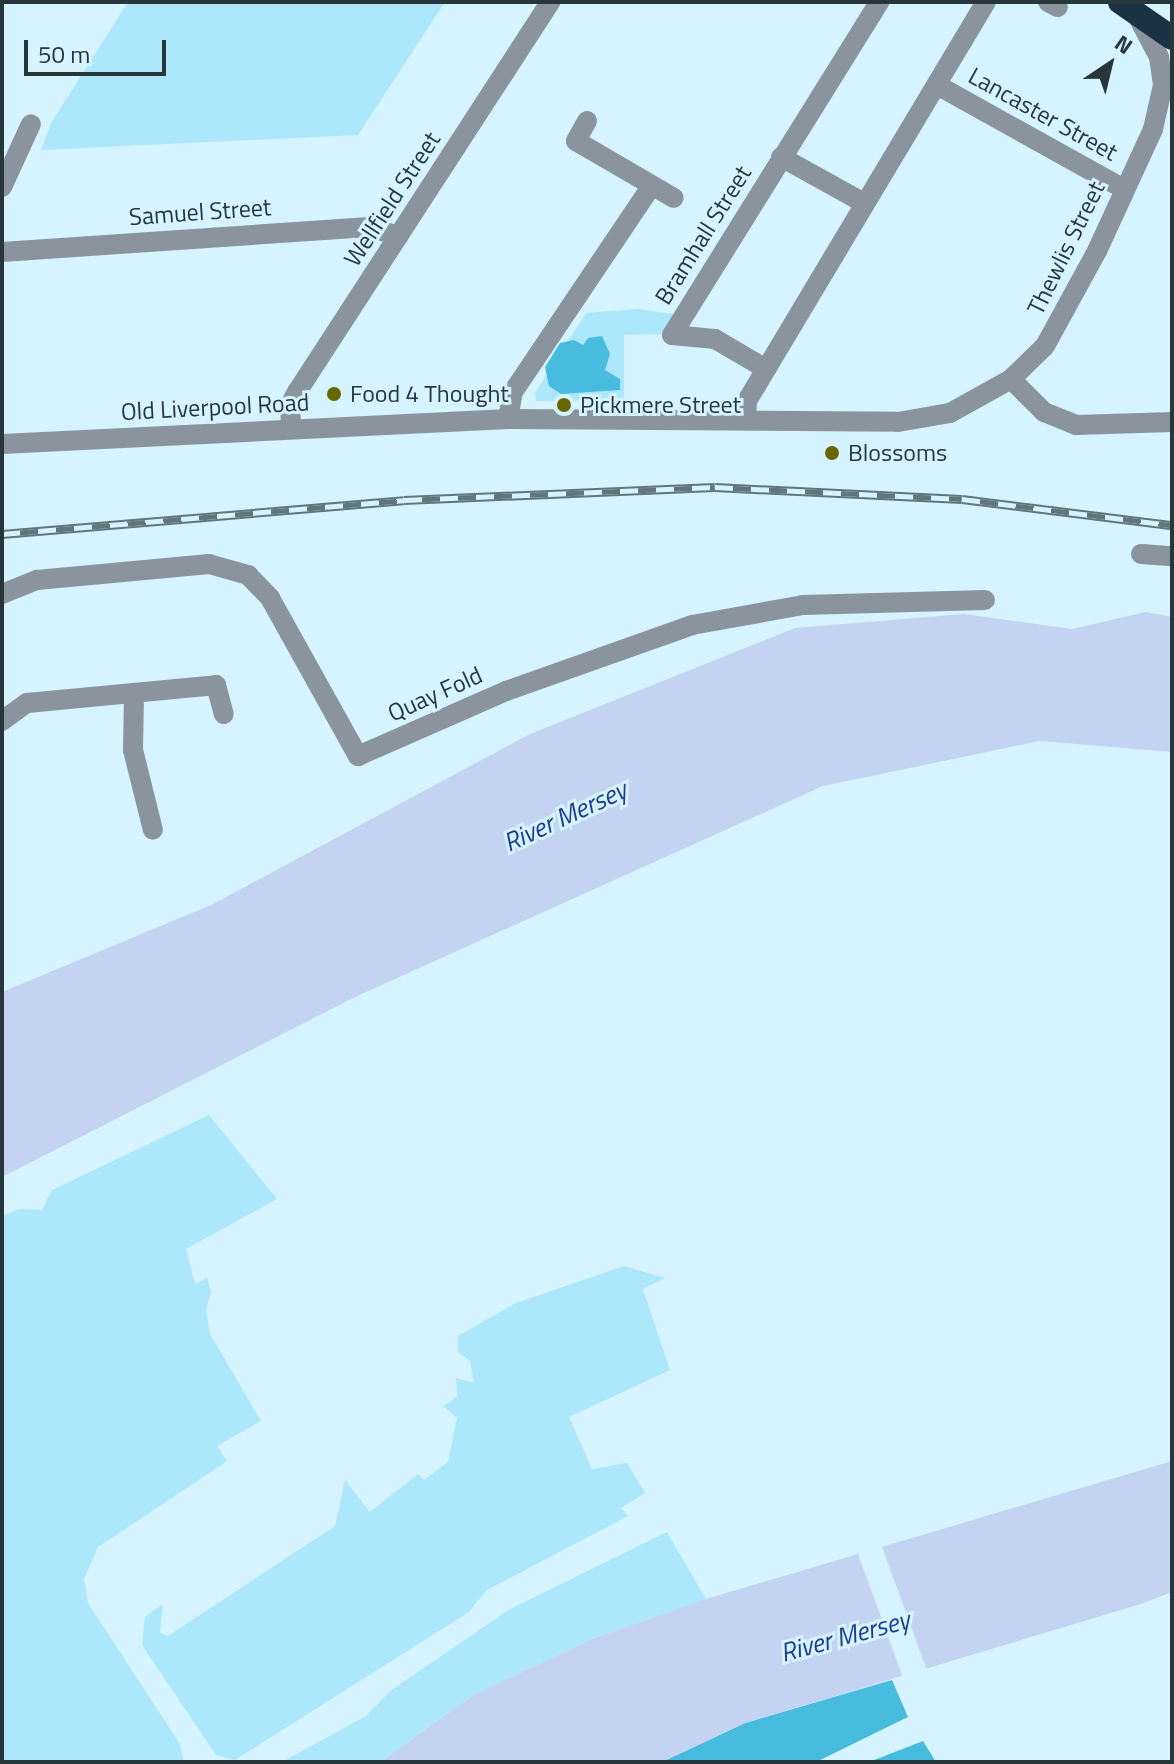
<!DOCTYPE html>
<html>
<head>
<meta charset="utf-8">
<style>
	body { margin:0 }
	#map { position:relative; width:1174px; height:1764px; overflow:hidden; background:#d6f4ff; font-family:"Titillium Web",sans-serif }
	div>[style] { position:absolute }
	.green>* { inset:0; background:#ade7fb }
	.forest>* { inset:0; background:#48bcde }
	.water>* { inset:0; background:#c4d3f1 }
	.pier>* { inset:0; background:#d6f4ff; transform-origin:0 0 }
	.minor>* { height:20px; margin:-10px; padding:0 10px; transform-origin:10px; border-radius:10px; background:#89949e }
	.highway>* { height:24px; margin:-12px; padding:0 12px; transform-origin:12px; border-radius:12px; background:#1b3244 }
	.rail>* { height:9px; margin-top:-4.5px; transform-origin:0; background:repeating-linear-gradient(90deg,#d6f4ff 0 18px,#61757c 0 36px); box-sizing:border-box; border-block:2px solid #61757c }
	.dots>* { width:22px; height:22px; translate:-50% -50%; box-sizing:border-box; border:4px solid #d6f4ff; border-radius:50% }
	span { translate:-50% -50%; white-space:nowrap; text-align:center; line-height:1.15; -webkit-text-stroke:6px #d6f4ff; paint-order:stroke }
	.street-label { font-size:24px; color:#27363b }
	.poi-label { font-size:24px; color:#27363b }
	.left { translate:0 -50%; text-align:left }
	.water-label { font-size:26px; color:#1d3b8f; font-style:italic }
	.frame { position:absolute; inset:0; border:4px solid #27363b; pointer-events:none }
	.north { position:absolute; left:1070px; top:24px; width:80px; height:80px; -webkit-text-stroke:6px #d6f4ff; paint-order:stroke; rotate:35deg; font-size:22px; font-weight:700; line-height:32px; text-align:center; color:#27363b }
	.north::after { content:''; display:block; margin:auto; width:28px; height:36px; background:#27363b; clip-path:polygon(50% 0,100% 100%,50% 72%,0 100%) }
	.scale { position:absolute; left:24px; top:40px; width:142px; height:36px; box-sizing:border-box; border:4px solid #27363b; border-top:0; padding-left:10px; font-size:24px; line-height:28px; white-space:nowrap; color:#27363b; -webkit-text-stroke:6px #d6f4ff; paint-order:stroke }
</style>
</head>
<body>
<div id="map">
	<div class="green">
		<div style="clip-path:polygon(128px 2px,445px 2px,358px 135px,41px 150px,51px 123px)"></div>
		<div style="clip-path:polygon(639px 309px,679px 315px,666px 334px,624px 335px,624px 400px,536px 401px,535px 393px,586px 313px)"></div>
		<div style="clip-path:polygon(209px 1115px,277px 1199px,186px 1249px,195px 1284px,207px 1278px,211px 1292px,206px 1310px,210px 1334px,261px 1421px,217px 1446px,227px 1461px,98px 1547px,84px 1579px,88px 1603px,180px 1744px,184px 1762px,2px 1762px,2px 1216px,19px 1209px,42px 1210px,52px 1190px)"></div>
		<div style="clip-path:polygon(624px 1266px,665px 1278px,643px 1289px,670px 1370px,569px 1417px,592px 1469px,627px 1463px,645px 1493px,621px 1508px,628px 1516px,487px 1590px,469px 1612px,235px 1760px,216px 1755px,142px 1645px,145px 1617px,163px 1604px,160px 1633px,168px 1636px,335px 1526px,345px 1480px,370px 1512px,418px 1474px,424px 1480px,448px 1462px,457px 1418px,443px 1406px,457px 1397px,456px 1378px,474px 1383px,470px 1361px,458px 1352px,458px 1336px,516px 1303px)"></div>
		<div style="clip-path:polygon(667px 1532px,706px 1599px,589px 1640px,472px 1696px,380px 1762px,282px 1762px,366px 1716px,390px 1691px,510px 1609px)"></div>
	</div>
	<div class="forest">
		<div style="clip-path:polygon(602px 336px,610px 354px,605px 370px,620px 379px,620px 390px,561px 394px,549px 386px,545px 367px,560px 343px,574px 340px,583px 345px,588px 338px)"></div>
		<div style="clip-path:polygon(892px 1680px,908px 1717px,816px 1762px,662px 1762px,745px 1723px)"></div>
		<div style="clip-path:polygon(923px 1741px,936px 1762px,869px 1762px)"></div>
	</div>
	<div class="water">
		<div style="clip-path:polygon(1146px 612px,1172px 617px,1172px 752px,1040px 741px,823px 786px,355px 997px,2px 1177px,2px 992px,211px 905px,530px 734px,795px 628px,964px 614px,1072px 629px)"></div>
		<div style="clip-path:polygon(1172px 1461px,1172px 1592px,1141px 1604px,745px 1723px,662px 1762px,380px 1762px,472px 1696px,589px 1640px,706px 1599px)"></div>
	</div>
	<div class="pier">
		<div style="left:881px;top:1544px;width:137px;height:25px;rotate:70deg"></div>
	</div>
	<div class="minor">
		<div style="left:1048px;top:2px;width:11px;rotate:27deg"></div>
		<div style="left:937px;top:85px;width:214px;rotate:29.1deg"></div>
		<div style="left:587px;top:121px;width:23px;rotate:119deg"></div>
		<div style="left:576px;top:141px;width:113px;rotate:30.2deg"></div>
		<div style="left:781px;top:157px;width:95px;rotate:29deg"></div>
		<div style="left:2px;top:187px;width:69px;rotate:-65.3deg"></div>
		<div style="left:2px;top:252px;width:368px;rotate:-3.9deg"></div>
		<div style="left:369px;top:227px;width:31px;rotate:17deg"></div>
		<div style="left:766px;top:369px;width:59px;rotate:-149.5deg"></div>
		<div style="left:715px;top:339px;width:43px;rotate:-174.7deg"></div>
		<div style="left:672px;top:335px;width:392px;rotate:-58.1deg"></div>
		<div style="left:1011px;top:379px;width:47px;rotate:45deg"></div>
		<div style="left:1044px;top:412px;width:35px;rotate:22deg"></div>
		<div style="left:1076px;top:425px;width:96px;rotate:-1.8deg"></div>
		<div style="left:746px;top:417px;width:16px;rotate:-86deg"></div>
		<div style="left:747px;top:401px;width:465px;rotate:-59.1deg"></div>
		<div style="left:508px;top:419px;width:27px;rotate:-80deg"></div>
		<div style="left:513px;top:392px;width:247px;rotate:-56.1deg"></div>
		<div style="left:291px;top:428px;width:23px;rotate:-92deg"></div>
		<div style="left:290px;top:405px;width:15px;rotate:-62deg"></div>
		<div style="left:297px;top:392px;width:465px;rotate:-57deg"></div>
		<div style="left:2px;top:444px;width:507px;rotate:-2.83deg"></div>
		<div style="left:508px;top:419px;width:390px;rotate:0.4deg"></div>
		<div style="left:898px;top:422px;width:53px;rotate:-9.8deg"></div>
		<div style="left:950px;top:413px;width:70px;rotate:-29.1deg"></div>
		<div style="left:1011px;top:379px;width:47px;rotate:-44.1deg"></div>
		<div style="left:1045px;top:346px;width:108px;rotate:-61.3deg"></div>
		<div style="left:1097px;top:251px;width:134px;rotate:-65.3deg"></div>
		<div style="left:1153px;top:129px;width:45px;rotate:-77.2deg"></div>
		<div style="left:1163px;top:85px;width:28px;rotate:-98deg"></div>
		<div style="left:1159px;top:57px;width:43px;rotate:-117.8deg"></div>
		<div style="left:1141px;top:554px;width:31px;rotate:4deg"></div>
		<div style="left:2px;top:594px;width:38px;rotate:-22deg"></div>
		<div style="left:37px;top:580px;width:173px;rotate:-5.3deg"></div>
		<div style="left:209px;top:564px;width:41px;rotate:15.8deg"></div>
		<div style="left:248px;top:575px;width:32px;rotate:46deg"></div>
		<div style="left:270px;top:598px;width:181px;rotate:60.9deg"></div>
		<div style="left:358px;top:756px;width:162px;rotate:-23.7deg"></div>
		<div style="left:506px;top:691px;width:197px;rotate:-19.5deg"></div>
		<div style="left:692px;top:625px;width:113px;rotate:-10.2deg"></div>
		<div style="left:803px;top:605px;width:182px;rotate:-1.6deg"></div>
		<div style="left:134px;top:693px;width:57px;rotate:91deg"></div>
		<div style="left:133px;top:750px;width:82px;rotate:76deg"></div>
		<div style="left:2px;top:721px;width:31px;rotate:-36deg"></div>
		<div style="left:27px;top:703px;width:190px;rotate:-5.4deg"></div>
		<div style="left:216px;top:685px;width:30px;rotate:75deg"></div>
	</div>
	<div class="highway">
		<div style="left:1120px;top:2px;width:63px;rotate:34.7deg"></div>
	</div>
	<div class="rail">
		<div style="left:2px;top:534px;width:403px;rotate:-4.8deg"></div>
		<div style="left:404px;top:500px;width:311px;rotate:-2.4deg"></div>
		<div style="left:715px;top:487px;width:247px;rotate:2.8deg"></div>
		<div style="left:962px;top:499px;width:212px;rotate:7.1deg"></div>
	</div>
	<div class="dots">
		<div style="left:334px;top:394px;background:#676701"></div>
		<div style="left:564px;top:405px;background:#676701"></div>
		<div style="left:832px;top:453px;background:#676701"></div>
	</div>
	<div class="street-label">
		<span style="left:1043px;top:114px;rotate:29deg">Lancaster Street</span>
		<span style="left:392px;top:199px;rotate:-57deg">Wellfield Street</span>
		<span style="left:200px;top:212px;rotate:-4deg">Samuel Street</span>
		<span style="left:703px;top:235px;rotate:-58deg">Bramhall Street</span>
		<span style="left:1066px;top:248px;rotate:-64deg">Thewlis Street</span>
		<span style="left:215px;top:407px;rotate:-3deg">Old Liverpool Road</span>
		<span style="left:435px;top:694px;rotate:-24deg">Quay Fold</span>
	</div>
	<div class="poi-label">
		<span class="left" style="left:350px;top:394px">Food 4 Thought</span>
		<span class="left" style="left:580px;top:405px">Pickmere Street</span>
		<span class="left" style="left:848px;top:453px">Blossoms</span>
	</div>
	<div class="water-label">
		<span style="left:565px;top:816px;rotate:-25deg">River Mersey</span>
		<span style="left:845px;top:1636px;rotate:-15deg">River Mersey</span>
	</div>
	<div class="frame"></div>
	<div class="north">N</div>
	<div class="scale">50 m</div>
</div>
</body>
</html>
